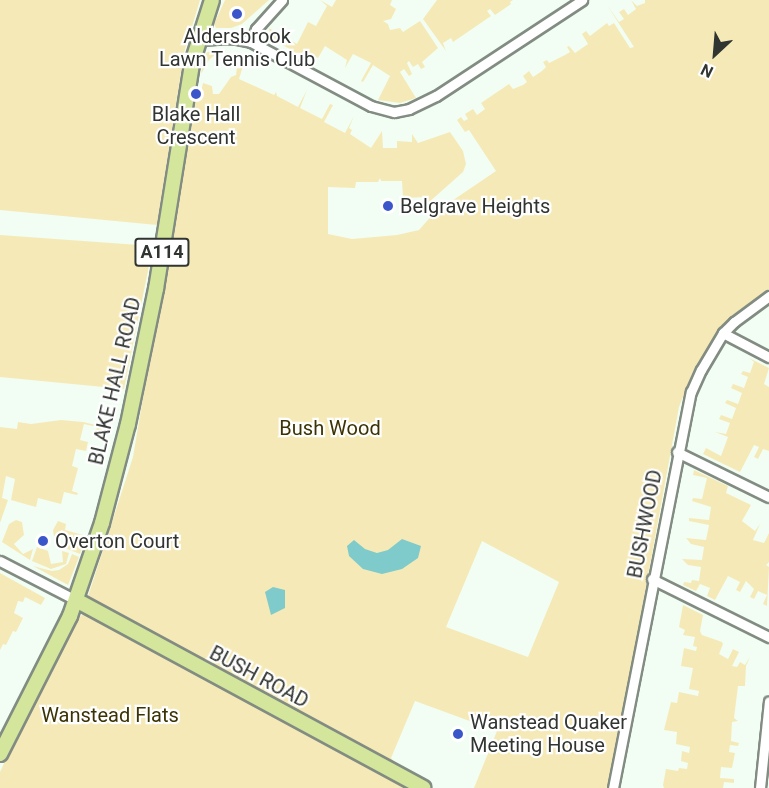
<!DOCTYPE html>
<html>
<head>
<meta charset="utf-8">
<style>
	body { margin:0 }
	#map { position:relative; width:769px; height:788px; overflow:hidden; background:#f2fef3; font-family:Roboto,sans-serif }
	div>[style] { position:absolute }
	.green>* { inset:0; background:#f5eab7 }
	.water>* { inset:0; background:#7fcbcb }
	.roads { filter:drop-shadow(2px 0 #828c82) drop-shadow(-2px 0 #828c82) drop-shadow(0 2px #828c82) drop-shadow(0 -2px #828c82) }
	.minor>* { height:9px; margin:-4.5px; padding:0 4.5px; transform-origin:4.5px; border-radius:4.5px; background:#fff }
	.primary>* { height:14px; margin:-7px; padding:0 7px; transform-origin:7px; border-radius:7px; background:#d3e69b }
	.dots>* { width:16px; height:16px; translate:-50% -50%; box-sizing:border-box; border:3px solid #fff; border-radius:50% }
	span { translate:-50% -50%; white-space:nowrap; text-align:center; line-height:1.15; -webkit-text-stroke:4.5px #fff; paint-order:stroke }
	.shield-label span { padding:2px 4px; background:#fff; border:2px solid; border-radius:4px; -webkit-text-stroke-width:0 }
	.shield-label { font-size:18px; color:#313531; font-weight:700 }
	.poi-label { font-size:20px; color:#313531 }
	.left { translate:0 -50%; text-align:left }
	.street-label { font-size:20px; color:#313531 }
	.park-label { font-size:20px; color:#3c3304 }
	.north { position:absolute; left:685px; top:24px; width:60px; height:60px; -webkit-text-stroke:4px #fff; paint-order:stroke; rotate:206deg; font-size:16px; font-weight:700; line-height:24px; text-align:center; color:#313531 }
	.north::after { content:''; display:block; margin:auto; width:21px; height:27px; background:#313531; clip-path:polygon(50% 0,100% 100%,50% 72%,0 100%) }
</style>
</head>
<body>
<div id="map">
	<div class="green">
		<div style="clip-path:polygon(0 0,200px 0,184px 53px,157px 225px,0 210px)"></div>
		<div style="clip-path:polygon(225px 0,269px 0,242px 24px,231px 28px,216px 28px,214px 24px)"></div>
		<div style="clip-path:polygon(320px 0,332px 7px,336px 0,392px 0,390px 5px,396px 9px,391px 19px,383px 21px,388px 24px,390px 30px,400px 28px,403px 32px,420px 21px,438px 48px,422px 62px,425px 67px,421px 69px,418px 64px,413px 67px,409px 61px,407px 63px,412px 74px,409px 76px,404px 69px,400px 72px,416px 98px,400px 103px,378px 100px,390px 76px,373px 65px,363px 82px,361px 81px,371px 63px,353px 54px,345px 68px,347px 60px,325px 46px,318px 58px,303px 51px,301px 56px,271px 38px,269px 28px,297px 44px,308px 22px,316px 26px,327px 6px)"></div>
		<div style="clip-path:polygon(437px 0,513px 0,510px 2px,511px 4px,495px 15px,490px 9px,487px 11px,491px 16px,453px 42px,451px 38px,443px 43px,446px 51px,423px 19px)"></div>
		<div style="clip-path:polygon(evenodd,631px 0,637px 6px,645px 3px,645px 0,769px 0,769px 289px,733px 315px,712px 341px,692px 374px,679px 407px,609px 788px,474px 788px,497px 731px,415px 701px,391px 758px,418px 788px,0 788px,0 772px,24px 720px,74px 622px,82px 615px,133px 457px,194px 98px,199px 100px,203px 83px,212px 86px,213px 94px,219px 94px,231px 77px,236px 75px,237px 67px,240px 66px,243px 66px,239px 79px,274px 95px,276px 92px,277px 96px,298px 107px,307px 90px,300px 108px,322px 119px,330px 104px,333px 105px,324px 122px,345px 133px,354px 116px,349px 128px,352px 130px,350px 134px,371px 148px,382px 131px,383px 148px,397px 148px,397px 141px,412px 142px,412px 134px,418px 143px,450px 132px,463px 151px,466px 164px,463px 172px,428px 203px,427px 197px,403px 198px,402px 181px,381px 181px,380px 178px,378px 182px,356px 182px,355px 188px,328px 187px,328px 234px,352px 239px,397px 235px,419px 230px,434px 213px,496px 171px,469px 130px,465px 132px,457px 120px,461px 117px,464px 121px,468px 119px,465px 114px,473px 109px,477px 115px,485px 109px,481px 103px,509px 84px,513px 89px,523px 85px,527px 82px,523px 76px,529px 71px,533px 77px,542px 71px,546px 67px,543px 62px,547px 60px,549px 63px,565px 55px,570px 52px,567px 47px,569px 46px,575px 53px,588px 44px,582px 34px,586px 31px,590px 36px,607px 23px,609px 26px,614px 23px,630px 48px,634px 47px,607px 5px,619px 22px,624px 19px,619px 12px,624px 9px,628px 15px,636px 9px,631px 0,482px 541px,559px 582px,528px 657px,446px 627px,482px 541px)"></div>
		<div style="clip-path:polygon(221px 49px,209px 60px,201px 74px,204px 55px,208px 52px)"></div>
		<div style="clip-path:polygon(0 235px,153px 246px,124px 389px,0 377px)"></div>
		<div style="clip-path:polygon(749px 358px,769px 368px,764px 384px,769px 387px,769px 451px,763px 449px,758px 459px,754px 457px,759px 447px,754px 445px,740px 472px,703px 454px,706px 448px,721px 456px,728px 437px,715px 432px,726px 434px,730px 423px,719px 419px,721px 415px,732px 419px,736px 408px,725px 403px,727px 400px,738px 404px,742px 393px,731px 388px,733px 384px,744px 388px,748px 377px,741px 374px,743px 371px,750px 373px,754px 362px)"></div>
		<div style="clip-path:polygon(61px 420px,83px 422px,104px 427px,100px 433px,96px 432px,97px 427px,84px 424px,80px 440px,88px 442px,86px 451px,76px 449px,72px 466px,78px 468px,72px 491px,78px 493px,77px 495px,64px 492px,61px 504px,38px 498px,36px 507px,25px 504px,11px 500px,15px 479px,6px 476px,2px 498px,8px 500px,0 523px,0 427px,17px 429px,18px 422px,31px 424px)"></div>
		<div style="clip-path:polygon(694px 470px,728px 486px,726px 493px,751px 505px,742px 521px,755px 531px,760px 524px,753px 540px,764px 543px,769px 533px,769px 562px,766px 565px,769px 567px,767px 606px,763px 604px,767px 595px,758px 591px,754px 599px,750px 597px,754px 589px,746px 581px,740px 592px,736px 590px,740px 582px,728px 576px,715px 600px,707px 596px,710px 588px,700px 584px,696px 591px,683px 585px,684px 582px,691px 583px,692px 580px,699px 581px,701px 567px,688px 565px,682px 559px,702px 560px,704px 547px,691px 544px,686px 538px,706px 540px,709px 525px,689px 521px,689px 518px,709px 520px,711px 507px,692px 501px,693px 498px,702px 499px,707px 478px,693px 475px)"></div>
		<div style="clip-path:polygon(16px 520px,22px 522px,24px 535px,14px 544px,23px 554px,33px 549px,30px 560px,2px 542px,9px 524px)"></div>
		<div style="clip-path:polygon(58px 521px,66px 524px,65px 530px,87px 536px,80px 554px,62px 547px,71px 539px,62px 530px,54px 537px,53px 530px)"></div>
		<div style="clip-path:polygon(37px 547px,48px 551px,51px 564px,63px 562px,62px 551px,69px 553px,66px 564px,51px 569px,32px 561px)"></div>
		<div style="clip-path:polygon(72px 554px,79px 557px,68px 585px,33px 566px,52px 571px,59px 570px,68px 564px)"></div>
		<div style="clip-path:polygon(0 573px,45px 598px,41px 605px,25px 597px,23px 602px,18px 601px,14px 613px,23px 618px,16px 632px,13px 631px,6px 645px,3px 644px,0 650px)"></div>
		<div style="clip-path:polygon(683px 605px,703px 615px,700px 631px,702px 635px,722px 642px,723px 644px,719px 654px,728px 659px,733px 649px,739px 652px,732px 666px,737px 667px,740px 662px,745px 665px,750px 657px,746px 666px,745px 686px,738px 686px,734px 718px,738px 721px,732px 722px,731px 741px,739px 743px,738px 746px,730px 745px,729px 752px,735px 753px,732px 768px,721px 767px,720px 778px,734px 779px,734px 783px,724px 782px,723px 788px,664px 788px,663px 785px,666px 769px,678px 771px,679px 768px,687px 769px,688px 763px,681px 761px,682px 751px,689px 753px,690px 747px,676px 744px,677px 732px,664px 730px,671px 702px,677px 703px,679px 692px,698px 696px,699px 691px,689px 689px,693px 668px,681px 666px,684px 648px,696px 651px,697px 647px,693px 646px,695px 637px,683px 635px,685px 630px,679px 627px)"></div>
	</div>
	<div class="water">
		<div style="clip-path:polygon(402px 539px,421px 546px,418px 558px,402px 569px,382px 574px,363px 569px,349px 556px,347px 546px,354px 540px,365px 549px,377px 553px,388px 550px)"></div>
		<div style="clip-path:polygon(273px 587px,285px 590px,285px 608px,271px 615px,265px 592px)"></div>
	</div>
	<div class="roads">
		<div class="minor">
			<div style="left:197px;top:40px;width:35px;rotate:-3deg"></div>
			<div style="left:232px;top:38px;width:19px;rotate:12deg"></div>
			<div style="left:251px;top:42px;width:14px;rotate:-69deg"></div>
			<div style="left:256px;top:29px;width:39px;rotate:-48deg"></div>
			<div style="left:251px;top:42px;width:136px;rotate:28.1deg"></div>
			<div style="left:371px;top:106px;width:24px;rotate:15deg"></div>
			<div style="left:394px;top:112px;width:15px;rotate:-11deg"></div>
			<div style="left:409px;top:109px;width:30px;rotate:-26deg"></div>
			<div style="left:436px;top:96px;width:175px;rotate:-33.3deg"></div>
			<div style="left:723px;top:333px;width:52px;rotate:27.6deg"></div>
			<div style="left:677px;top:452px;width:102px;rotate:26.1deg"></div>
			<div style="left:0;top:561px;width:85px;rotate:27.2deg"></div>
			<div style="left:652px;top:579px;width:131px;rotate:26.4deg"></div>
			<div style="left:613px;top:788px;width:404px;rotate:-78.9deg"></div>
			<div style="left:691px;top:392px;width:24px;rotate:-66deg"></div>
			<div style="left:701px;top:370px;width:43px;rotate:-59.3deg"></div>
			<div style="left:723px;top:333px;width:16px;rotate:-45deg"></div>
			<div style="left:734px;top:322px;width:44px;rotate:-36.6deg"></div>
			<div style="left:760px;top:788px;width:87px;rotate:-84.1deg"></div>
		</div>
		<div class="primary">
			<div style="left:76px;top:600px;width:395px;rotate:28.4deg"></div>
			<div style="left:0;top:754px;width:155px;rotate:-63.1deg"></div>
			<div style="left:70px;top:616px;width:98px;rotate:-71deg"></div>
			<div style="left:102px;top:523px;width:102px;rotate:-75.3deg"></div>
			<div style="left:128px;top:424px;width:138px;rotate:-78.3deg"></div>
			<div style="left:156px;top:289px;width:229px;rotate:-80.9deg"></div>
			<div style="left:192px;top:63px;width:66px;rotate:-72.4deg"></div>
		</div>
	</div>
	<div class="dots">
		<div style="left:237px;top:14px;background:#3b56c8"></div>
		<div style="left:196px;top:94px;background:#3b56c8"></div>
		<div style="left:388px;top:206px;background:#3b56c8"></div>
		<div style="left:43px;top:541px;background:#3b56c8"></div>
		<div style="left:458px;top:734px;background:#3b56c8"></div>
	</div>
	<div class="shield-label">
		<span style="left:162px;top:252px">A114</span>
	</div>
	<div class="poi-label">
		<span style="left:237px;top:48px">Aldersbrook<br>Lawn Tennis Club</span>
		<span style="left:196px;top:126px">Blake Hall<br>Crescent</span>
		<span class="left" style="left:400px;top:206px">Belgrave Heights</span>
		<span class="left" style="left:55px;top:541px">Overton Court</span>
		<span class="left" style="left:470px;top:734px">Wanstead Quaker<br>Meeting House</span>
	</div>
	<div class="street-label">
		<span style="left:115px;top:381px;rotate:-77deg">BLAKE HALL ROAD</span>
		<span style="left:645px;top:524px;rotate:-79deg">BUSHWOOD</span>
		<span style="left:259px;top:677px;rotate:28deg">BUSH ROAD</span>
	</div>
	<div class="park-label">
		<span style="left:330px;top:428px">Bush Wood</span>
		<span style="left:110px;top:715px">Wanstead Flats</span>
	</div>
	<div class="north">N</div>
</div>
</body>
</html>
